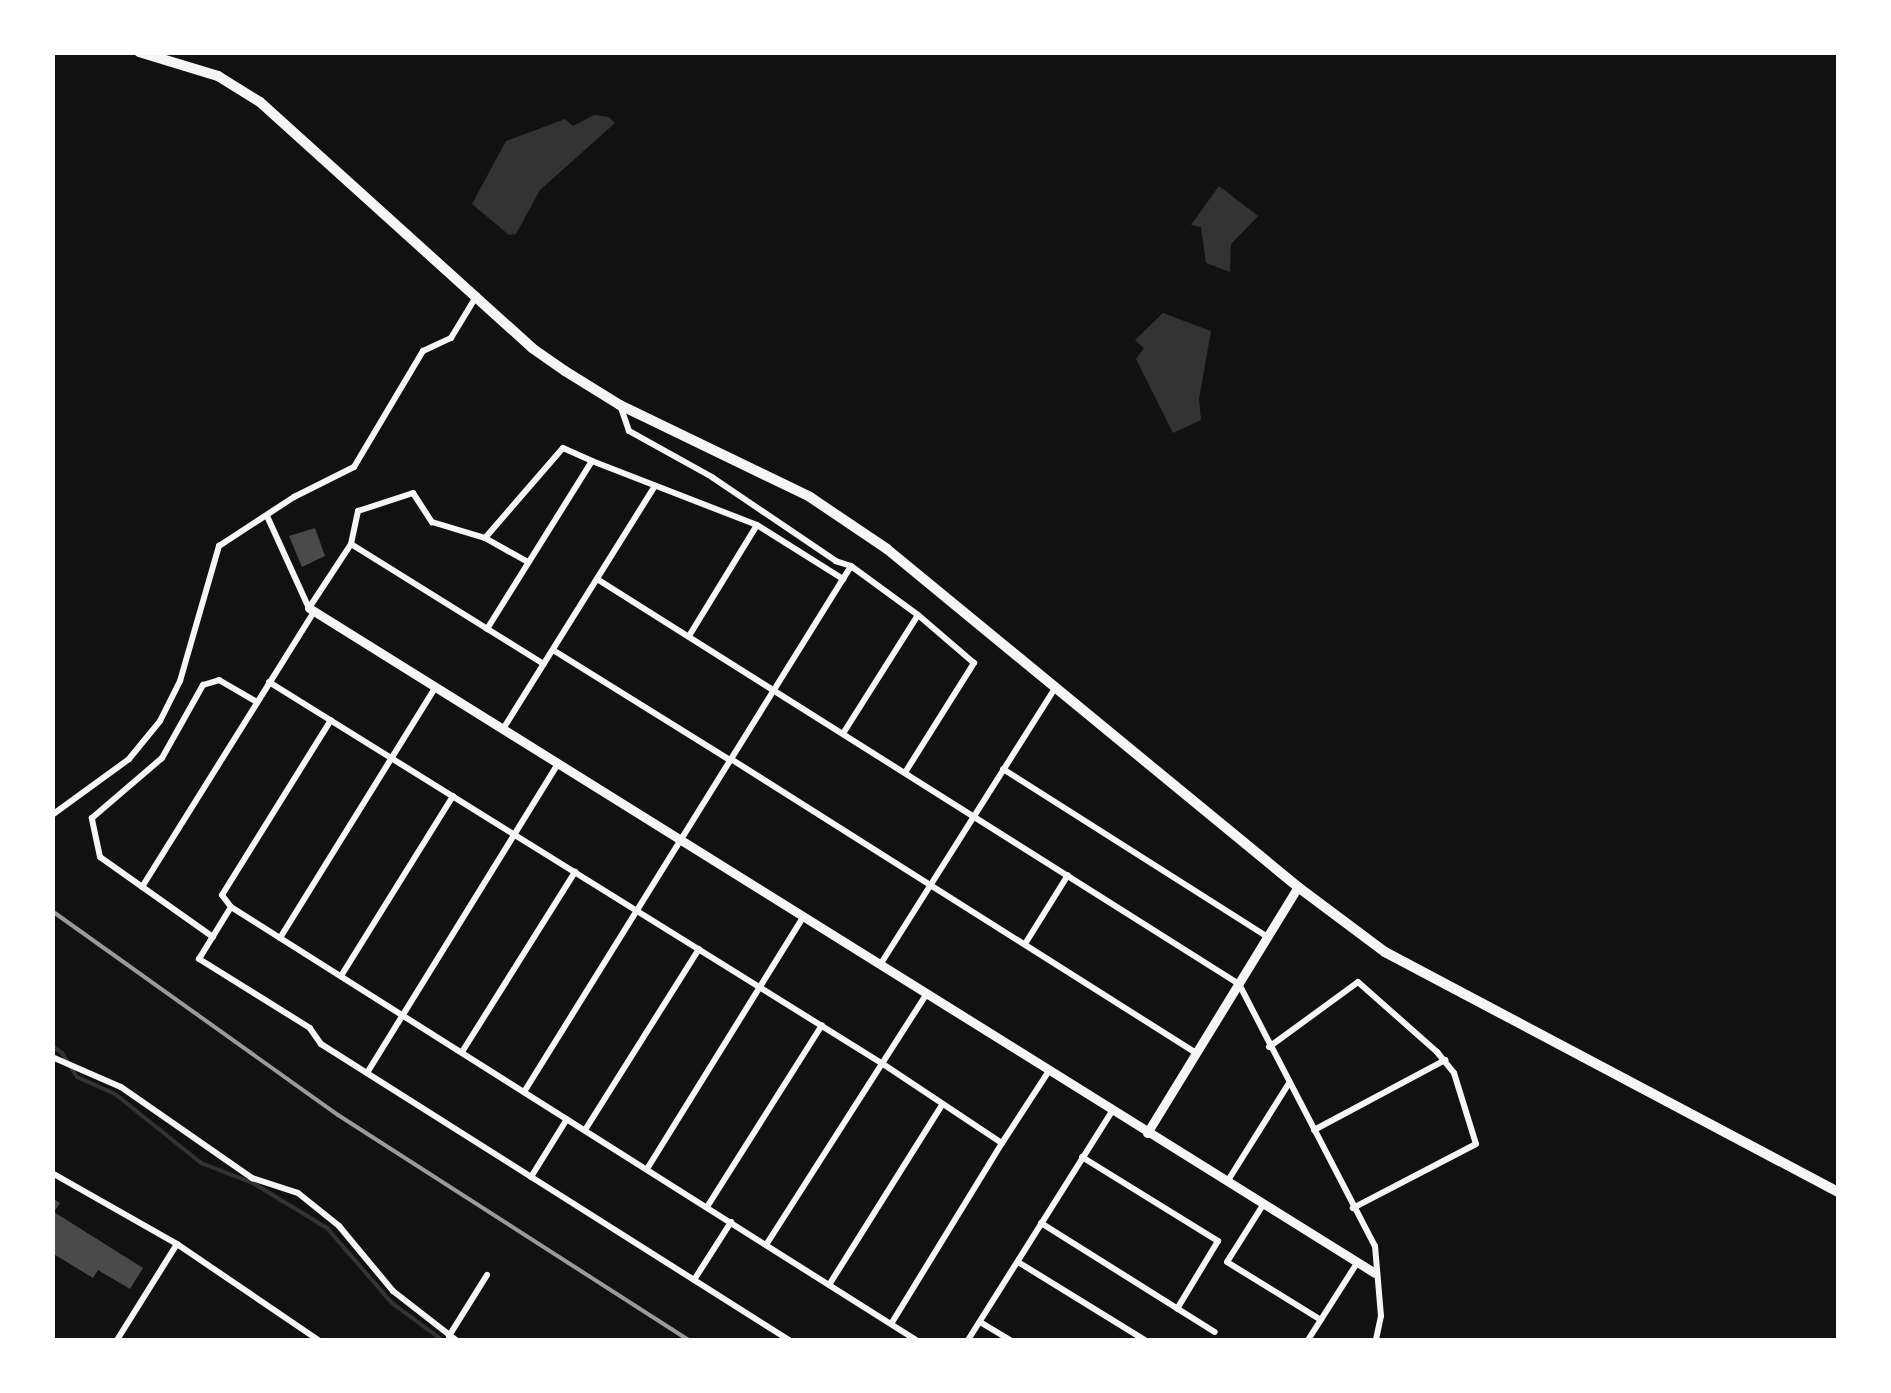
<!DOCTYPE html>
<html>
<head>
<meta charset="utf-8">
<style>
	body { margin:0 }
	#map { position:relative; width:1891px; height:1393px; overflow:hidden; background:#111; font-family:"IBM Plex Sans",sans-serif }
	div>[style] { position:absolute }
	.water>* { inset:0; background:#333 }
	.stream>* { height:4px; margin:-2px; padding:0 2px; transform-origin:2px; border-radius:2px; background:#333 }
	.building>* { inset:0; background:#4a4a4a }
	.minor>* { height:6px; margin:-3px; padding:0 3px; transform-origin:3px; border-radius:3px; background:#f5f5f5 }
	.tertiary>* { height:9px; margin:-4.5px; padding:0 4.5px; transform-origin:4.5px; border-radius:4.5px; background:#f5f5f5 }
	.primary>* { height:10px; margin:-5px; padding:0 5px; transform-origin:5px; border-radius:5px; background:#f5f5f5 }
	.rail>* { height:4px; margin:-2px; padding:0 2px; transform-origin:2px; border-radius:2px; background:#9a9a9a }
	span { translate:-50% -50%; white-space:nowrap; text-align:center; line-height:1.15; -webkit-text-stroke:10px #fff; paint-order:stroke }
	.frame { position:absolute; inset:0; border:55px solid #fff; pointer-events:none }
</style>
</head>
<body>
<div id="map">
	<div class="water">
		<div style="clip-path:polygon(594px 115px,609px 117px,615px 123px,540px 190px,516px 234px,509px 235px,472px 204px,506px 141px,565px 119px,573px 126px)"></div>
		<div style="clip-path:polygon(1219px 186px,1258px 216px,1231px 244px,1230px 272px,1206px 263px,1201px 227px,1191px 225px)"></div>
		<div style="clip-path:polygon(1163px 313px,1211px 331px,1199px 399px,1201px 420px,1173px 433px,1136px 359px,1144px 348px,1135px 340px)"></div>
	</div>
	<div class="stream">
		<div style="left:52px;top:1046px;width:12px;rotate:35deg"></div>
		<div style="left:62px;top:1053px;width:28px;rotate:58deg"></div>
		<div style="left:77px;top:1077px;width:42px;rotate:24.1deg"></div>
		<div style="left:115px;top:1094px;width:110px;rotate:38.7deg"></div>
		<div style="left:201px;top:1163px;width:56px;rotate:21deg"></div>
		<div style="left:253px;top:1183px;width:87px;rotate:31.3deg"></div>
		<div style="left:327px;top:1228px;width:99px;rotate:49.1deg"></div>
		<div style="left:392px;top:1303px;width:62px;rotate:36.5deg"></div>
	</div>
	<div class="building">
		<div style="clip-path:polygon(315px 528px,325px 556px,302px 567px,289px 536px)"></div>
		<div style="clip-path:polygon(52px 1198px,60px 1203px,54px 1212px,143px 1268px,130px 1289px,98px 1270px,93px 1278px,52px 1253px)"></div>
	</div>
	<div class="minor">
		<div style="left:267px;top:516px;width:101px;rotate:65.5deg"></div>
		<div style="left:485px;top:538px;width:49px;rotate:29.2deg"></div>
		<div style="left:351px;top:544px;width:34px;rotate:-78deg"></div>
		<div style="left:358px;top:511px;width:58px;rotate:-18.1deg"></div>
		<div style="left:413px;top:493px;width:35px;rotate:57deg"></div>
		<div style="left:432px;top:522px;width:55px;rotate:16.8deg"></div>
		<div style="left:485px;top:538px;width:119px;rotate:-49.1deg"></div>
		<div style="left:563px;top:448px;width:32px;rotate:24deg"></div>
		<div style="left:597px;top:579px;width:759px;rotate:32.25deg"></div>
		<div style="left:1239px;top:984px;width:295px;rotate:62.6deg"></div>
		<div style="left:1375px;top:1246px;width:70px;rotate:85.1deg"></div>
		<div style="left:1381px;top:1316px;width:25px;rotate:102deg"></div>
		<div style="left:309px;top:608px;width:77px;rotate:-56.7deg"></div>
		<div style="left:351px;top:544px;width:227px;rotate:31.9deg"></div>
		<div style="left:487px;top:629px;width:198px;rotate:-58deg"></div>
		<div style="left:592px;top:461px;width:177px;rotate:21.2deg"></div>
		<div style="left:757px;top:525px;width:102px;rotate:32.1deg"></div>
		<div style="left:689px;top:636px;width:130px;rotate:-58.5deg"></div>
		<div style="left:553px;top:650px;width:208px;rotate:31.9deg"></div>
		<div style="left:269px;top:682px;width:723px;rotate:31.89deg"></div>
		<div style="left:883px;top:1064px;width:143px;rotate:33.6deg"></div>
		<div style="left:1002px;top:1143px;width:212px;rotate:121.5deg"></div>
		<div style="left:503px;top:729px;width:287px;rotate:-58deg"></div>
		<div style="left:844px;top:732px;width:138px;rotate:-57.7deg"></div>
		<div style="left:918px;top:615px;width:83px;rotate:-143.8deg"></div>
		<div style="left:731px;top:759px;width:550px;rotate:32.3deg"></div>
		<div style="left:1003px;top:769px;width:314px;rotate:32.4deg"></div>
		<div style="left:906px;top:771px;width:128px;rotate:-57.8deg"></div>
		<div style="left:974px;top:663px;width:74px;rotate:-139.4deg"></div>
		<div style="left:52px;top:815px;width:95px;rotate:-36deg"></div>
		<div style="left:129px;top:759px;width:49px;rotate:-50.8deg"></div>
		<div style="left:160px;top:721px;width:45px;rotate:-63.4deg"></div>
		<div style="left:180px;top:681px;width:141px;rotate:-73.9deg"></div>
		<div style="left:219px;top:546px;width:90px;rotate:-33.2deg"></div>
		<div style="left:294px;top:497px;width:67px;rotate:-26.6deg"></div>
		<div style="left:354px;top:467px;width:135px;rotate:-59.3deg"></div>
		<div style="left:423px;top:351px;width:31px;rotate:-25deg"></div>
		<div style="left:451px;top:338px;width:50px;rotate:-58.8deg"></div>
		<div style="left:142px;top:887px;width:324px;rotate:-58deg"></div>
		<div style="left:231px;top:907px;width:15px;rotate:-127deg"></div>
		<div style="left:222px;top:895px;width:206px;rotate:-58.1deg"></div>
		<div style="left:213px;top:937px;width:138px;rotate:-144.7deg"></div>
		<div style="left:100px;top:857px;width:40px;rotate:-102deg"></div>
		<div style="left:92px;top:818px;width:92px;rotate:-40.6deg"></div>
		<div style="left:162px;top:758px;width:84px;rotate:-60.7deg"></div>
		<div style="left:203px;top:685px;width:17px;rotate:-17deg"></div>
		<div style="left:219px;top:680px;width:44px;rotate:30.1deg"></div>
		<div style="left:280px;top:938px;width:294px;rotate:-58.2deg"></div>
		<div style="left:1025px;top:944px;width:81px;rotate:-58.1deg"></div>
		<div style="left:880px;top:965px;width:328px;rotate:-57.7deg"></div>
		<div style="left:341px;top:976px;width:212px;rotate:-58.1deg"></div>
		<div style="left:1269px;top:1047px;width:110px;rotate:-36.1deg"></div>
		<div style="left:1358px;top:982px;width:106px;rotate:41.5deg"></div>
		<div style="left:1437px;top:1052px;width:27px;rotate:51deg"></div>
		<div style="left:1454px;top:1073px;width:74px;rotate:72.8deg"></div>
		<div style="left:1476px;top:1144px;width:139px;rotate:152.5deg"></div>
		<div style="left:462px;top:1052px;width:213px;rotate:-57.9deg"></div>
		<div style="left:52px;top:1057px;width:75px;rotate:23.5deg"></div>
		<div style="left:121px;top:1087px;width:160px;rotate:34.8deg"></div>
		<div style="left:252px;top:1178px;width:48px;rotate:18.1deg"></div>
		<div style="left:298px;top:1193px;width:53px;rotate:38.8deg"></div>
		<div style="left:339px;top:1226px;width:85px;rotate:50.3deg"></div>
		<div style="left:393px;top:1291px;width:80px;rotate:37.9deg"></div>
		<div style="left:367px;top:1073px;width:363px;rotate:-58.3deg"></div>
		<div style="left:524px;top:1092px;width:619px;rotate:-58.13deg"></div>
		<div style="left:851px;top:566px;width:16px;rotate:-162deg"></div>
		<div style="left:836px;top:561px;width:150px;rotate:-145.9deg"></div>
		<div style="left:712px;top:477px;width:95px;rotate:-151deg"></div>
		<div style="left:629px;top:431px;width:28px;rotate:-109deg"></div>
		<div style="left:585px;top:1130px;width:214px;rotate:-57.8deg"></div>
		<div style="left:1314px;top:1130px;width:149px;rotate:-28.1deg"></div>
		<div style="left:1002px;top:1143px;width:86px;rotate:-56.9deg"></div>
		<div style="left:1082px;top:1157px;width:160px;rotate:31.7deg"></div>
		<div style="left:1218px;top:1241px;width:79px;rotate:121.1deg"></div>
		<div style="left:647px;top:1169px;width:296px;rotate:-58.2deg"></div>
		<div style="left:52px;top:1173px;width:144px;rotate:29.6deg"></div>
		<div style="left:177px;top:1244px;width:171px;rotate:34.2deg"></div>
		<div style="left:531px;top:1177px;width:68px;rotate:-58.2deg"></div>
		<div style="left:1227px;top:1182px;width:117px;rotate:-57.9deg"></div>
		<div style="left:1263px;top:1205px;width:67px;rotate:122.3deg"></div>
		<div style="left:1227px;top:1262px;width:110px;rotate:31.7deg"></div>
		<div style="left:707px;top:1207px;width:215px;rotate:-57.7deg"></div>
		<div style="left:1041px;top:1223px;width:205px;rotate:32.1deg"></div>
		<div style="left:766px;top:1245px;width:297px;rotate:-57.4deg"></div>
		<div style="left:1018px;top:1262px;width:149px;rotate:31.6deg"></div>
		<div style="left:694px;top:1280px;width:69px;rotate:-57.5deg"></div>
		<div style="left:829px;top:1285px;width:213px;rotate:-57.9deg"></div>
		<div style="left:980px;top:1322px;width:35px;rotate:31deg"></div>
		<div style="left:449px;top:1336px;width:72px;rotate:-58.1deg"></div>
		<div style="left:117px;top:1340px;width:113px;rotate:-58deg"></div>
		<div style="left:789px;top:1340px;width:554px;rotate:-147.69deg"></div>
		<div style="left:321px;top:1044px;width:19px;rotate:-125deg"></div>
		<div style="left:310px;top:1028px;width:131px;rotate:-148.1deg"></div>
		<div style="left:199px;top:959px;width:61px;rotate:-58.4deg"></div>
		<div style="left:231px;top:907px;width:810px;rotate:32.3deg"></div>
		<div style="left:968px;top:1340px;width:271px;rotate:-57.8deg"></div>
		<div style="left:1308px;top:1340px;width:91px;rotate:-57.5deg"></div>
	</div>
	<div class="tertiary">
		<div style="left:309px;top:608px;width:1256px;rotate:31.96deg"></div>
		<div style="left:1147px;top:1133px;width:289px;rotate:-58.5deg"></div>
	</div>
	<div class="primary">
		<div style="left:139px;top:52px;width:83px;rotate:16.9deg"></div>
		<div style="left:218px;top:76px;width:49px;rotate:31.8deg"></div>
		<div style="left:260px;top:102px;width:367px;rotate:42.1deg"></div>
		<div style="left:532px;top:348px;width:40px;rotate:34.9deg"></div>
		<div style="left:565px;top:371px;width:65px;rotate:31.7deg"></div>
		<div style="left:620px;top:405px;width:211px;rotate:25.8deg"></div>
		<div style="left:810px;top:497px;width:93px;rotate:34deg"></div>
		<div style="left:887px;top:549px;width:532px;rotate:39.43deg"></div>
		<div style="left:1298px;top:887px;width:109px;rotate:36.8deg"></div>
		<div style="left:1385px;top:952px;width:513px;rotate:27.91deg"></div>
	</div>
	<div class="rail">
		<div style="left:52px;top:911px;width:351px;rotate:35.5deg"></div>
		<div style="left:338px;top:1115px;width:417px;rotate:32.7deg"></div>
	</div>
	<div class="frame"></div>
</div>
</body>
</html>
